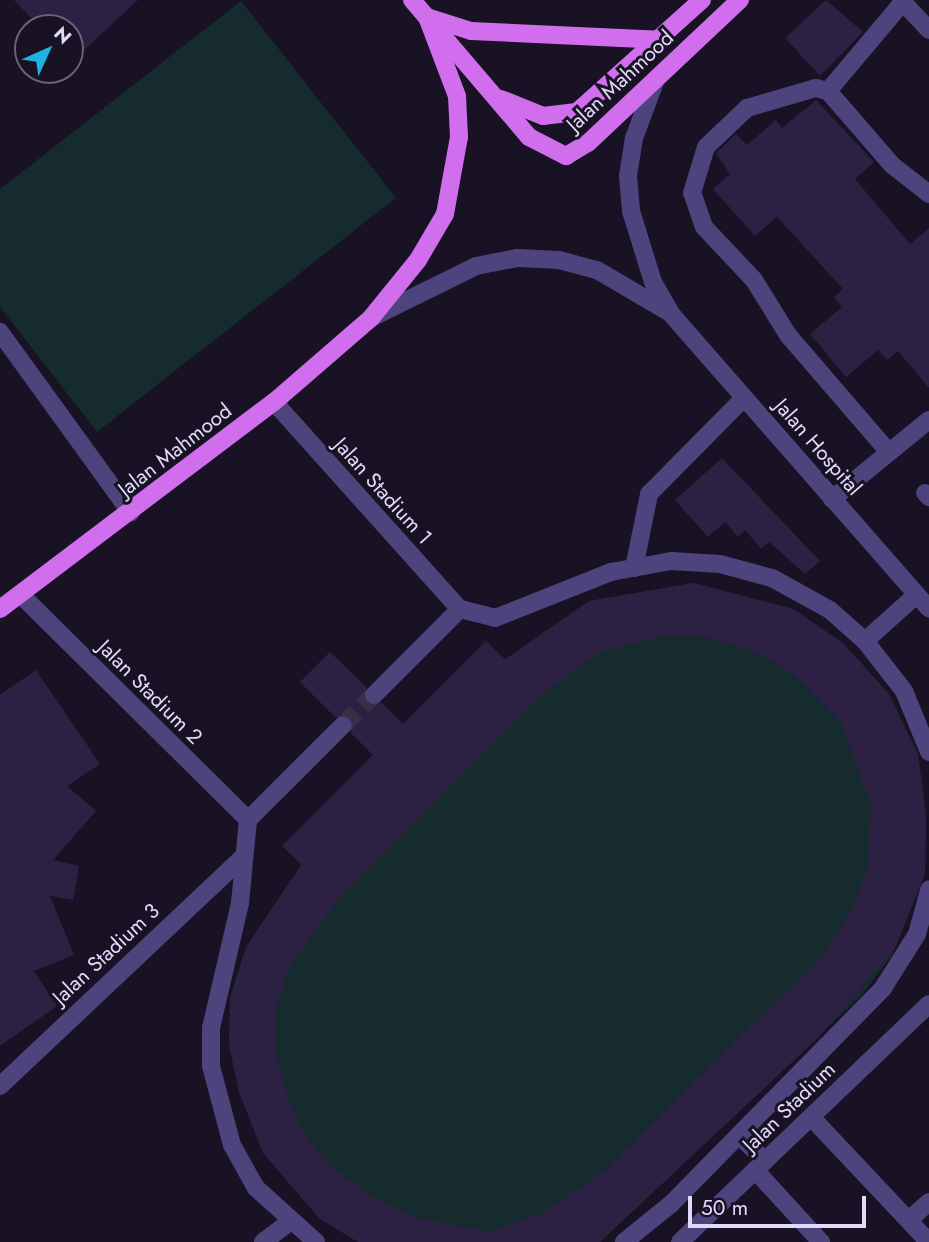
<!DOCTYPE html>
<html>
<head>
<meta charset="utf-8">
<style>
	body { margin:0 }
	#map { position:relative; width:929px; height:1242px; overflow:hidden; background:#181224; font-family:Jost,sans-serif }
	div>[style] { position:absolute }
	.green>* { inset:0; background:#162b2d }
	.building>* { inset:0; background:#2c2043 }
	.minor-tunnel>* { height:18px; margin-top:-9px; transform-origin:0; background:repeating-linear-gradient(90deg,#363044 0 18px,transparent 0 27px) }
	.minor>* { height:18px; margin:-9px; padding:0 9px; transform-origin:9px; border-radius:9px; background:#4d437d }
	.major>* { height:18px; margin:-9px; padding:0 9px; transform-origin:9px; border-radius:9px; background:#d06eed }
	span { translate:-50% -50%; white-space:nowrap; text-align:center; line-height:1.15; -webkit-text-stroke:6px #181224; paint-order:stroke }
	.street-label { font-size:21px; color:#e2dafa }
	.north { position:absolute; left:14px; top:14px; width:70px; height:70px; box-sizing:border-box; background:#181224; border:2px solid #69627a; border-radius:50%; rotate:45deg; font-size:19px; font-weight:700; line-height:28px; text-align:center; color:#e2dafa }
	.north::after { content:''; display:block; margin:auto; width:24px; height:32px; background:#1db2e2; clip-path:polygon(50% 0,100% 100%,50% 72%,0 100%) }
	.scale { position:absolute; left:688px; top:1196px; width:178px; height:32px; box-sizing:border-box; border:4px solid #e2dafa; border-top:0; padding-left:9px; font-size:21px; line-height:24px; white-space:nowrap; color:#e2dafa; -webkit-text-stroke:5px #181224; paint-order:stroke }
</style>
</head>
<body>
<div id="map">
	<div class="green">
		<div style="clip-path:polygon(241px 1px,396px 198px,97px 432px,0 307px,0 189px)"></div>
		<div style="clip-path:polygon(694px 583px,793px 609px,843px 643px,889px 694px,918px 753px,926px 816px,925px 874px,892px 955px,861px 996px,600px 1242px,358px 1242px,320px 1219px,263px 1153px,239px 1092px,229px 1044px,230px 997px,246px 947px,301px 865px,282px 846px,486px 641px,505px 659px,589px 601px)"></div>
	</div>
	<div class="building">
		<div style="clip-path:polygon(14px 0,138px 0,70px 63px,70px 28px,41px 28px)"></div>
		<div style="clip-path:polygon(826px 0,863px 32px,820px 76px,785px 38px)"></div>
		<div style="clip-path:polygon(816px 100px,874px 162px,855px 179px,910px 244px,929px 228px,929px 388px,898px 351px,887px 360px,878px 350px,846px 377px,810px 334px,842px 307px,834px 297px,843px 289px,777px 217px,755px 236px,713px 189px,730px 174px,716px 153px,736px 134px,747px 145px,776px 120px,782px 128px)"></div>
		<div style="clip-path:polygon(722px 458px,820px 561px,805px 574px,769px 542px,761px 549px,745px 530px,738px 537px,725px 522px,708px 537px,675px 500px)"></div>
		<div style="clip-path:polygon(evenodd,694px 583px,793px 609px,843px 643px,889px 694px,918px 756px,926px 816px,925px 874px,895px 948px,820px 1036px,600px 1242px,358px 1242px,320px 1219px,263px 1153px,239px 1092px,229px 1044px,230px 998px,246px 947px,302px 864px,282px 846px,373px 755px,351px 733px,351px 717px,335px 717px,300px 682px,330px 652px,366px 687px,367px 703px,382px 703px,403px 724px,486px 641px,505px 660px,589px 601px,694px 583px,666px 636px,707px 637px,750px 650px,794px 674px,841px 722px,871px 806px,868px 866px,853px 908px,826px 952px,606px 1169px,543px 1213px,486px 1232px,415px 1217px,368px 1195px,327px 1162px,301px 1128px,286px 1092px,275px 1049px,277px 1006px,290px 965px,338px 900px,541px 695px,600px 652px,666px 636px)"></div>
		<div style="clip-path:polygon(36px 670px,100px 764px,67px 786px,96px 811px,53px 860px,79px 866px,73px 900px,50px 896px,74px 955px,34px 971px,57px 1006px,0 1046px,0 695px)"></div>
	</div>
	<div class="minor-tunnel">
		<div style="left:343px;top:725px;width:43px;rotate:-44.1deg"></div>
	</div>
	<div class="minor">
		<div style="left:901px;top:0;width:41px;rotate:47deg"></div>
		<div style="left:656px;top:79px;width:63px;rotate:110.4deg"></div>
		<div style="left:634px;top:138px;width:38px;rotate:99deg"></div>
		<div style="left:628px;top:176px;width:35px;rotate:85deg"></div>
		<div style="left:631px;top:211px;width:74px;rotate:72.8deg"></div>
		<div style="left:653px;top:282px;width:38px;rotate:60deg"></div>
		<div style="left:672px;top:315px;width:390px;rotate:48.8deg"></div>
		<div style="left:828px;top:91px;width:116px;rotate:-49.9deg"></div>
		<div style="left:371px;top:318px;width:117px;rotate:-26.3deg"></div>
		<div style="left:476px;top:266px;width:42px;rotate:-11deg"></div>
		<div style="left:517px;top:258px;width:42px;rotate:2.7deg"></div>
		<div style="left:559px;top:260px;width:39px;rotate:15deg"></div>
		<div style="left:597px;top:270px;width:81px;rotate:30.4deg"></div>
		<div style="left:0;top:332px;width:223px;rotate:54.1deg"></div>
		<div style="left:274px;top:402px;width:278px;rotate:48.1deg"></div>
		<div style="left:887px;top:450px;width:152px;rotate:-130.7deg"></div>
		<div style="left:788px;top:335px;width:65px;rotate:-121.7deg"></div>
		<div style="left:754px;top:280px;width:73px;rotate:-133.3deg"></div>
		<div style="left:704px;top:227px;width:36px;rotate:-109deg"></div>
		<div style="left:692px;top:193px;width:48px;rotate:-73.1deg"></div>
		<div style="left:706px;top:147px;width:57px;rotate:-43.6deg"></div>
		<div style="left:747px;top:108px;width:72px;rotate:-16.2deg"></div>
		<div style="left:816px;top:88px;width:12px;rotate:14deg"></div>
		<div style="left:828px;top:91px;width:98px;rotate:49.1deg"></div>
		<div style="left:892px;top:165px;width:47px;rotate:38.1deg"></div>
		<div style="left:925px;top:493px;width:6px;rotate:45deg"></div>
		<div style="left:832px;top:499px;width:125px;rotate:-39.2deg"></div>
		<div style="left:634px;top:568px;width:76px;rotate:-78.5deg"></div>
		<div style="left:649px;top:494px;width:135px;rotate:-45.3deg"></div>
		<div style="left:21px;top:595px;width:320px;rotate:44.7deg"></div>
		<div style="left:865px;top:641px;width:69px;rotate:-42deg"></div>
		<div style="left:374px;top:695px;width:122px;rotate:-45deg"></div>
		<div style="left:460px;top:609px;width:36px;rotate:14deg"></div>
		<div style="left:495px;top:618px;width:125px;rotate:-21.6deg"></div>
		<div style="left:611px;top:572px;width:61px;rotate:-10.4deg"></div>
		<div style="left:671px;top:561px;width:49px;rotate:3.5deg"></div>
		<div style="left:720px;top:564px;width:54px;rotate:15.1deg"></div>
		<div style="left:772px;top:578px;width:66px;rotate:28.9deg"></div>
		<div style="left:830px;top:610px;width:47px;rotate:41.5deg"></div>
		<div style="left:865px;top:641px;width:63px;rotate:52deg"></div>
		<div style="left:904px;top:691px;width:66px;rotate:67.7deg"></div>
		<div style="left:0;top:1086px;width:335px;rotate:-43.3deg"></div>
		<div style="left:811px;top:1117px;width:172px;rotate:46.7deg"></div>
		<div style="left:740px;top:1136px;width:35px;rotate:45deg"></div>
		<div style="left:755px;top:1170px;width:98px;rotate:47.5deg"></div>
		<div style="left:909px;top:1220px;width:27px;rotate:-42deg"></div>
		<div style="left:263px;top:1242px;width:31px;rotate:-37deg"></div>
		<div style="left:316px;top:1242px;width:81px;rotate:-138deg"></div>
		<div style="left:256px;top:1188px;width:49px;rotate:-119.2deg"></div>
		<div style="left:232px;top:1145px;width:82px;rotate:-104.9deg"></div>
		<div style="left:211px;top:1066px;width:38px;rotate:-90deg"></div>
		<div style="left:211px;top:1028px;width:128px;rotate:-76.9deg"></div>
		<div style="left:240px;top:903px;width:83px;rotate:-84.5deg"></div>
		<div style="left:248px;top:820px;width:134px;rotate:-45deg"></div>
		<div style="left:624px;top:1242px;width:60px;rotate:-39deg"></div>
		<div style="left:671px;top:1204px;width:303px;rotate:-45.5deg"></div>
		<div style="left:883px;top:988px;width:64px;rotate:-57.8deg"></div>
		<div style="left:917px;top:934px;width:46px;rotate:-74.7deg"></div>
		<div style="left:680px;top:1242px;width:344px;rotate:-43.7deg"></div>
	</div>
	<div class="major">
		<div style="left:412px;top:0;width:180px;rotate:49.5deg"></div>
		<div style="left:529px;top:137px;width:42px;rotate:27.2deg"></div>
		<div style="left:566px;top:156px;width:26px;rotate:-31deg"></div>
		<div style="left:588px;top:143px;width:209px;rotate:-43.3deg"></div>
		<div style="left:430px;top:18px;width:43px;rotate:17.6deg"></div>
		<div style="left:471px;top:31px;width:188px;rotate:2.7deg"></div>
		<div style="left:501px;top:99px;width:45px;rotate:22deg"></div>
		<div style="left:543px;top:116px;width:34px;rotate:-7deg"></div>
		<div style="left:577px;top:112px;width:168px;rotate:-41.9deg"></div>
		<div style="left:0;top:609px;width:343px;rotate:-37.1deg"></div>
		<div style="left:274px;top:402px;width:128px;rotate:-40.9deg"></div>
		<div style="left:371px;top:318px;width:75px;rotate:-51deg"></div>
		<div style="left:418px;top:260px;width:53px;rotate:-59.6deg"></div>
		<div style="left:445px;top:214px;width:78px;rotate:-79.7deg"></div>
		<div style="left:459px;top:137px;width:41px;rotate:-92.8deg"></div>
		<div style="left:457px;top:96px;width:85px;rotate:-110.8deg"></div>
	</div>
	<div class="street-label">
		<span style="left:620px;top:81px;rotate:-43deg">Jalan Mahmood</span>
		<span style="left:818px;top:447px;rotate:49deg">Jalan Hospital</span>
		<span style="left:175px;top:450px;rotate:-38deg">Jalan Mahmood</span>
		<span style="left:383px;top:491px;rotate:48deg">Jalan Stadium 1</span>
		<span style="left:150px;top:692px;rotate:45deg">Jalan Stadium 2</span>
		<span style="left:106px;top:954px;rotate:-43deg">Jalan Stadium 3</span>
		<span style="left:789px;top:1107px;rotate:-44deg">Jalan Stadium</span>
	</div>
	<div class="north">N</div>
	<div class="scale">50 m</div>
</div>
</body>
</html>
